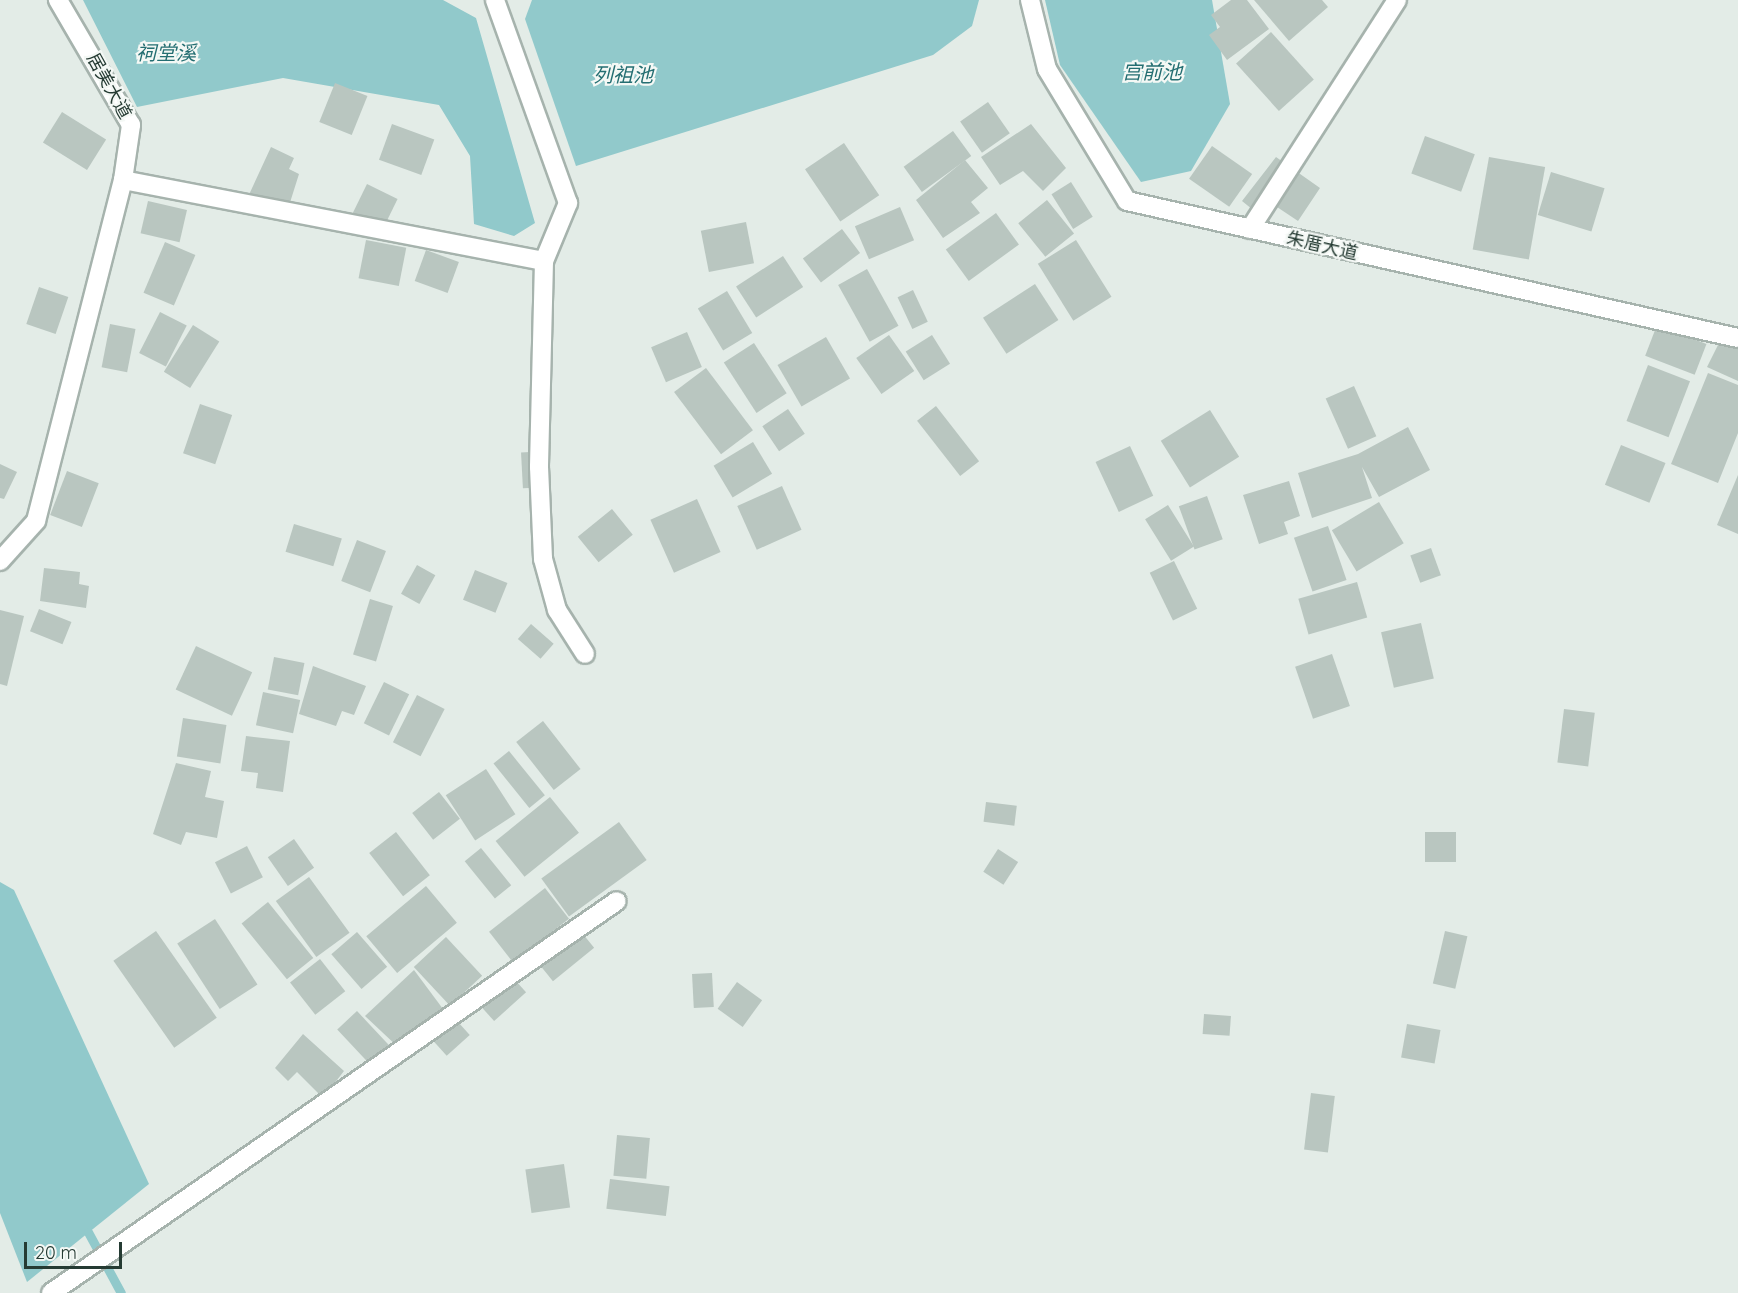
<!DOCTYPE html>
<html>
<head>
<meta charset="utf-8">
<style>
	body { margin:0 }
	#map { position:relative; width:1738px; height:1293px; overflow:hidden; background:#e3ece7; font-family:Quicksand,"Noto Sans SC",sans-serif }
	div>[style] { position:absolute }
	.water>* { inset:0; background:#91c9cb }
	.stream>* { height:9px; margin:-4.5px; padding:0 4.5px; transform-origin:4.5px; border-radius:4.5px; background:#91c9cb }
	.building>* { inset:0; background:#b9c6c0; transform-origin:0 0 }
	.roads { filter:drop-shadow(2px 0 #a6b3ad) drop-shadow(-2px 0 #a6b3ad) drop-shadow(0 2px #a6b3ad) drop-shadow(0 -2px #a6b3ad) }
	.minor>* { height:18px; margin:-9px; padding:0 9px; transform-origin:9px; border-radius:9px; background:#fff }
	span { translate:-50% -50%; white-space:nowrap; text-align:center; line-height:1.15; -webkit-text-stroke:4.5px #f4f8f5; paint-order:stroke }
	.street-label { font-size:18px; color:#253b33 }
	.water-label { font-size:20px; color:#246e72; font-style:italic }
	.scale { position:absolute; left:24px; top:1242px; width:98px; height:27px; box-sizing:border-box; border:3px solid #253b33; border-top:0; padding-left:8px; font-size:18px; line-height:21px; white-space:nowrap; color:#253b33; -webkit-text-stroke:4px #f4f8f5; paint-order:stroke }
</style>
</head>
<body>
<div id="map">
	<div class="water">
		<div style="clip-path:polygon(83px 0,443px 0,476px 18px,535px 223px,514px 236px,474px 224px,470px 156px,439px 105px,283px 78px,137px 107px)"></div>
		<div style="clip-path:polygon(532px 0,979px 0,972px 26px,933px 55px,576px 166px,525px 19px)"></div>
		<div style="clip-path:polygon(1045px 0,1212px 0,1230px 104px,1191px 171px,1141px 182px,1060px 65px)"></div>
		<div style="clip-path:polygon(0 882px,14px 890px,149px 1184px,27px 1282px,0 1213px)"></div>
	</div>
	<div class="stream">
		<div style="left:88px;top:1232px;width:69px;rotate:61.6deg"></div>
	</div>
	<div class="building">
		<div style="clip-path:polygon(1231px 0,1247px 0,1269px 29px,1227px 60px,1209px 35px,1220px 27px,1211px 15px)"></div>
		<div style="clip-path:polygon(1254px 0,1322px 0,1328px 7px,1289px 41px)"></div>
		<div style="left:1271px;top:32px;width:64px;height:47px;rotate:48deg"></div>
		<div style="left:335px;top:83px;width:35px;height:42px;rotate:22deg"></div>
		<div style="left:988px;top:102px;width:38px;height:34px;rotate:55deg"></div>
		<div style="left:62px;top:112px;width:52px;height:36px;rotate:32deg"></div>
		<div style="left:392px;top:124px;width:45px;height:38px;rotate:20deg"></div>
		<div style="clip-path:polygon(1031px 124px,1066px 168px,1043px 191px,1023px 171px,1000px 185px,981px 157px)"></div>
		<div style="left:953px;top:131px;width:31px;height:61px;rotate:54deg"></div>
		<div style="left:1425px;top:136px;width:53px;height:40px;rotate:20deg"></div>
		<div style="left:844px;top:143px;width:63px;height:47px;rotate:56deg"></div>
		<div style="left:1212px;top:146px;width:49px;height:40px;rotate:35deg"></div>
		<div style="clip-path:polygon(271px 147px,294px 158px,289px 169px,299px 174px,287px 212px,247px 199px)"></div>
		<div style="clip-path:polygon(1276px 157px,1320px 188px,1298px 221px,1274px 205px,1263px 218px,1242px 201px)"></div>
		<div style="left:1489px;top:157px;width:57px;height:94px;rotate:10deg"></div>
		<div style="clip-path:polygon(965px 160px,988px 188px,971px 202px,980px 213px,943px 238px,916px 200px)"></div>
		<div style="left:1551px;top:172px;width:56px;height:45px;rotate:17deg"></div>
		<div style="left:1071px;top:182px;width:41px;height:23px;rotate:58deg"></div>
		<div style="left:367px;top:184px;width:34px;height:36px;rotate:26deg"></div>
		<div style="left:1047px;top:200px;width:43px;height:37px;rotate:51deg"></div>
		<div style="left:148px;top:201px;width:40px;height:33px;rotate:13deg"></div>
		<div style="left:900px;top:207px;width:36px;height:49px;rotate:67deg"></div>
		<div style="left:996px;top:213px;width:39px;height:62px;rotate:54deg"></div>
		<div style="left:746px;top:222px;width:42px;height:46px;rotate:79deg"></div>
		<div style="left:842px;top:229px;width:30px;height:49px;rotate:53deg"></div>
		<div style="left:366px;top:240px;width:41px;height:39px;rotate:11deg"></div>
		<div style="left:1076px;top:240px;width:67px;height:45px;rotate:58deg"></div>
		<div style="left:165px;top:242px;width:33px;height:55px;rotate:23deg"></div>
		<div style="left:426px;top:250px;width:35px;height:33px;rotate:20deg"></div>
		<div style="left:783px;top:256px;width:37px;height:56px;rotate:57deg"></div>
		<div style="left:867px;top:269px;width:65px;height:33px;rotate:61deg"></div>
		<div style="left:1035px;top:284px;width:43px;height:62px;rotate:57deg"></div>
		<div style="left:39px;top:287px;width:31px;height:39px;rotate:19deg"></div>
		<div style="left:913px;top:290px;width:35px;height:17px;rotate:65deg"></div>
		<div style="left:727px;top:291px;width:49px;height:34px;rotate:59deg"></div>
		<div style="left:160px;top:312px;width:30px;height:46px;rotate:27deg"></div>
		<div style="left:110px;top:324px;width:26px;height:44px;rotate:11deg"></div>
		<div style="left:193px;top:325px;width:31px;height:55px;rotate:32deg"></div>
		<div style="left:1657px;top:325px;width:53px;height:33px;rotate:21deg"></div>
		<div style="clip-path:polygon(1725px 331px,1738px 338px,1738px 381px,1707px 367px)"></div>
		<div style="left:687px;top:332px;width:38px;height:39px;rotate:67deg"></div>
		<div style="left:889px;top:335px;width:44px;height:40px;rotate:55deg"></div>
		<div style="left:932px;top:335px;width:34px;height:31px;rotate:58deg"></div>
		<div style="left:826px;top:337px;width:48px;height:56px;rotate:60deg"></div>
		<div style="left:754px;top:343px;width:60px;height:36px;rotate:57deg"></div>
		<div style="left:1648px;top:365px;width:45px;height:60px;rotate:21deg"></div>
		<div style="left:706px;top:368px;width:78px;height:40px;rotate:53deg"></div>
		<div style="clip-path:polygon(1708px 373px,1738px 385px,1738px 433px,1718px 483px,1671px 464px)"></div>
		<div style="left:1354px;top:386px;width:55px;height:31px;rotate:66deg"></div>
		<div style="left:200px;top:404px;width:34px;height:52px;rotate:19deg"></div>
		<div style="left:936px;top:406px;width:70px;height:24px;rotate:52deg"></div>
		<div style="left:788px;top:409px;width:30px;height:31px;rotate:56deg"></div>
		<div style="left:1210px;top:410px;width:55px;height:58px;rotate:58deg"></div>
		<div style="clip-path:polygon(1408px 427px,1430px 470px,1379px 497px,1362px 467px,1372px 498px,1312px 518px,1298px 473px,1358px 454px)"></div>
		<div style="left:753px;top:442px;width:37px;height:46px;rotate:59deg"></div>
		<div style="left:1621px;top:445px;width:48px;height:43px;rotate:22deg"></div>
		<div style="left:1130px;top:446px;width:55px;height:38px;rotate:65deg"></div>
		<div style="left:548px;top:451px;width:36px;height:27px;rotate:87deg"></div>
		<div style="clip-path:polygon(0 464px,17px 472px,4px 499px,0 498px)"></div>
		<div style="left:67px;top:471px;width:34px;height:47px;rotate:21deg"></div>
		<div style="clip-path:polygon(1738px 475px,1738px 534px,1717px 525px)"></div>
		<div style="clip-path:polygon(1289px 481px,1300px 516px,1284px 522px,1288px 534px,1259px 544px,1243px 495px)"></div>
		<div style="left:782px;top:486px;width:48px;height:49px;rotate:66deg"></div>
		<div style="left:1207px;top:496px;width:46px;height:30px;rotate:70deg"></div>
		<div style="left:697px;top:499px;width:58px;height:51px;rotate:66deg"></div>
		<div style="left:1379px;top:502px;width:48px;height:55px;rotate:59deg"></div>
		<div style="left:1168px;top:505px;width:49px;height:27px;rotate:58deg"></div>
		<div style="left:612px;top:509px;width:33px;height:44px;rotate:51deg"></div>
		<div style="left:294px;top:524px;width:50px;height:29px;rotate:17deg"></div>
		<div style="left:1328px;top:526px;width:57px;height:36px;rotate:71deg"></div>
		<div style="left:357px;top:540px;width:31px;height:44px;rotate:21deg"></div>
		<div style="left:1431px;top:548px;width:29px;height:22px;rotate:70deg"></div>
		<div style="left:1174px;top:561px;width:53px;height:27px;rotate:64deg"></div>
		<div style="left:417px;top:565px;width:21px;height:33px;rotate:29deg"></div>
		<div style="clip-path:polygon(44px 568px,80px 572px,79px 584px,89px 586px,86px 608px,40px 601px)"></div>
		<div style="left:475px;top:570px;width:35px;height:32px;rotate:22deg"></div>
		<div style="left:1357px;top:582px;width:37px;height:61px;rotate:74deg"></div>
		<div style="left:370px;top:599px;width:24px;height:58px;rotate:17deg"></div>
		<div style="left:39px;top:609px;width:35px;height:24px;rotate:22deg"></div>
		<div style="clip-path:polygon(0 610px,24px 616px,7px 686px,0 684px)"></div>
		<div style="left:1421px;top:623px;width:57px;height:41px;rotate:77deg"></div>
		<div style="left:531px;top:624px;width:30px;height:20px;rotate:41deg"></div>
		<div style="left:196px;top:646px;width:62px;height:48px;rotate:25deg"></div>
		<div style="left:1332px;top:654px;width:55px;height:39px;rotate:71deg"></div>
		<div style="left:274px;top:657px;width:31px;height:33px;rotate:11deg"></div>
		<div style="clip-path:polygon(313px 666px,366px 686px,354px 715px,342px 711px,336px 726px,299px 714px)"></div>
		<div style="left:384px;top:682px;width:28px;height:46px;rotate:26deg"></div>
		<div style="left:263px;top:692px;width:38px;height:34px;rotate:12deg"></div>
		<div style="left:417px;top:695px;width:31px;height:53px;rotate:27deg"></div>
		<div style="left:1564px;top:709px;width:31px;height:54px;rotate:7deg"></div>
		<div style="left:183px;top:718px;width:44px;height:39px;rotate:9deg"></div>
		<div style="left:543px;top:721px;width:61px;height:34px;rotate:52deg"></div>
		<div style="clip-path:polygon(246px 736px,290px 741px,283px 792px,256px 788px,258px 773px,241px 771px)"></div>
		<div style="left:509px;top:751px;width:57px;height:20px;rotate:51deg"></div>
		<div style="clip-path:polygon(176px 763px,211px 771px,205px 797px,224px 801px,217px 838px,186px 832px,181px 845px,153px 834px)"></div>
		<div style="left:486px;top:769px;width:54px;height:48px;rotate:57deg"></div>
		<div style="left:439px;top:792px;width:34px;height:34px;rotate:52deg"></div>
		<div style="left:550px;top:797px;width:46px;height:70px;rotate:51deg"></div>
		<div style="left:986px;top:802px;width:31px;height:20px;rotate:7deg"></div>
		<div style="left:619px;top:822px;width:47px;height:96px;rotate:54deg"></div>
		<div style="left:396px;top:832px;width:55px;height:34px;rotate:52deg"></div>
		<div style="left:1425px;top:832px;width:31px;height:30px"></div>
		<div style="left:294px;top:839px;width:35px;height:32px;rotate:55deg"></div>
		<div style="left:247px;top:846px;width:35px;height:36px;rotate:63deg"></div>
		<div style="left:481px;top:848px;width:48px;height:21px;rotate:51deg"></div>
		<div style="left:998px;top:849px;width:24px;height:27px;rotate:33deg"></div>
		<div style="left:309px;top:877px;width:69px;height:41px;rotate:54deg"></div>
		<div style="left:426px;top:886px;width:48px;height:78px;rotate:50deg"></div>
		<div style="left:545px;top:888px;width:39px;height:71px;rotate:52deg"></div>
		<div style="left:268px;top:902px;width:72px;height:34px;rotate:51deg"></div>
		<div style="left:215px;top:919px;width:78px;height:45px;rotate:57deg"></div>
		<div style="left:574px;top:923px;width:32px;height:53px;rotate:51deg"></div>
		<div style="left:156px;top:931px;width:106px;height:52px;rotate:55deg"></div>
		<div style="left:1445px;top:931px;width:23px;height:54px;rotate:13deg"></div>
		<div style="left:357px;top:932px;width:46px;height:34px;rotate:49deg"></div>
		<div style="left:446px;top:937px;width:53px;height:44px;rotate:47deg"></div>
		<div style="left:320px;top:959px;width:41px;height:38px;rotate:52deg"></div>
		<div style="clip-path:polygon(414px 970px,443px 1009px,399px 1048px,365px 1016px)"></div>
		<div style="left:506px;top:970px;width:30px;height:43px;rotate:48deg"></div>
		<div style="left:712px;top:973px;width:34px;height:20px;rotate:87deg"></div>
		<div style="left:737px;top:982px;width:31px;height:33px;rotate:36deg"></div>
		<div style="left:357px;top:1011px;width:47px;height:27px;rotate:47deg"></div>
		<div style="left:449px;top:1012px;width:31px;height:31px;rotate:48deg"></div>
		<div style="left:1204px;top:1014px;width:27px;height:20px;rotate:4deg"></div>
		<div style="left:1407px;top:1024px;width:34px;height:34px;rotate:10deg"></div>
		<div style="clip-path:polygon(303px 1034px,344px 1071px,323px 1098px,297px 1072px,288px 1081px,275px 1068px)"></div>
		<div style="left:1311px;top:1093px;width:24px;height:57px;rotate:7deg"></div>
		<div style="left:617px;top:1135px;width:33px;height:41px;rotate:5deg"></div>
		<div style="left:564px;top:1164px;width:44px;height:39px;rotate:82deg"></div>
		<div style="left:610px;top:1179px;width:60px;height:30px;rotate:7deg"></div>
	</div>
	<div class="roads">
		<div class="minor">
			<div style="left:1030px;top:0;width:71px;rotate:76.2deg"></div>
			<div style="left:1047px;top:69px;width:154px;rotate:58.8deg"></div>
			<div style="left:1127px;top:201px;width:626px;rotate:12.64deg"></div>
			<div style="left:123px;top:180px;width:429px;rotate:10.9deg"></div>
			<div style="left:544px;top:261px;width:63px;rotate:-67.5deg"></div>
			<div style="left:568px;top:203px;width:216px;rotate:-109.8deg"></div>
			<div style="left:1250px;top:229px;width:272px;rotate:-57.3deg"></div>
			<div style="left:544px;top:261px;width:206px;rotate:91.4deg"></div>
			<div style="left:539px;top:467px;width:92px;rotate:87.5deg"></div>
			<div style="left:543px;top:559px;width:53px;rotate:74.6deg"></div>
			<div style="left:557px;top:610px;width:52px;rotate:57.5deg"></div>
			<div style="left:0;top:561px;width:54px;rotate:-48deg"></div>
			<div style="left:36px;top:521px;width:352px;rotate:-75.7deg"></div>
			<div style="left:123px;top:180px;width:56px;rotate:-81.7deg"></div>
			<div style="left:131px;top:125px;width:145px;rotate:-120.3deg"></div>
			<div style="left:51px;top:1293px;width:688px;rotate:-34.71deg"></div>
		</div>
	</div>
	<div class="street-label">
		<span style="left:109px;top:86px;rotate:61deg">居美大道</span>
		<span style="left:1322px;top:246px;rotate:13deg">朱厝大道</span>
	</div>
	<div class="water-label">
		<span style="left:166px;top:52px">祠堂溪</span>
		<span style="left:1152px;top:71px">宫前池</span>
		<span style="left:623px;top:74px">列祖池</span>
	</div>
	<div class="scale">20 m</div>
</div>
</body>
</html>
